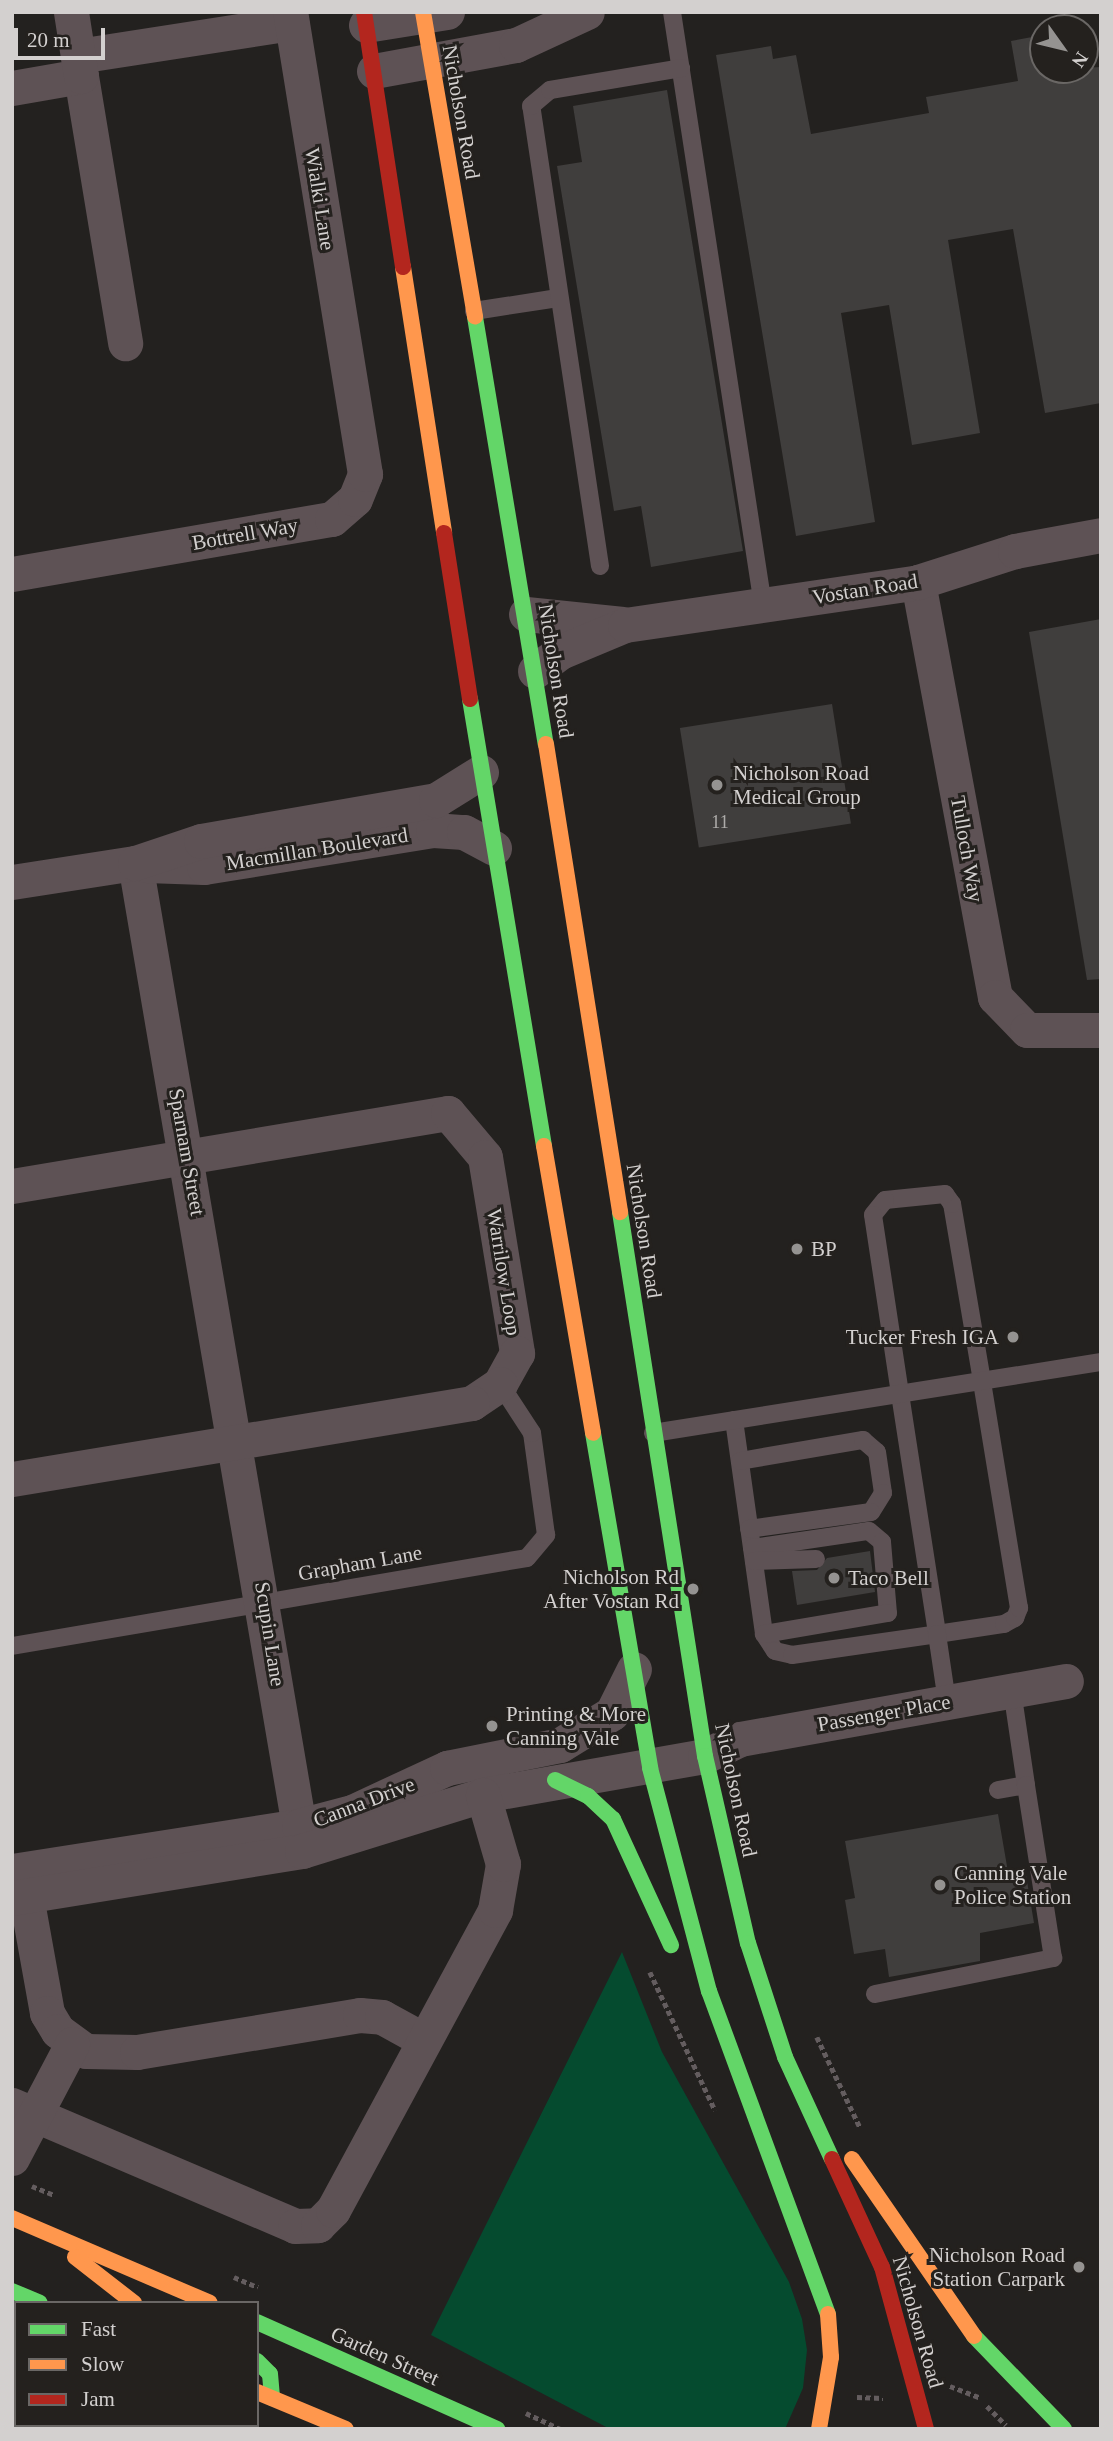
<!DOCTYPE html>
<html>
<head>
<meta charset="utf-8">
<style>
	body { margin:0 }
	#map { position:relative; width:1113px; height:2441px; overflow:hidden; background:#23211f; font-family:Georgia,serif }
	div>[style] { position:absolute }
	.green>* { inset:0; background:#054b2f }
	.building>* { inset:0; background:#403e3d; transform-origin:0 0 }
	.path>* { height:4.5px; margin-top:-2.25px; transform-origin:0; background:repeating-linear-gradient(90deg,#645d5f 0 5px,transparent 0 8.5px) }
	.lane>* { height:18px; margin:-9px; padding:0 9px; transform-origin:9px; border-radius:9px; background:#5e5255 }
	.street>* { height:35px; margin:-17.5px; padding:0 17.5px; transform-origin:17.5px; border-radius:17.5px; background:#5e5255 }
	.fast>* { height:16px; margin:-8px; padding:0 8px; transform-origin:8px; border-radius:8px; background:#63d668 }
	.slow>* { height:16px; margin:-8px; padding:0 8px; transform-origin:8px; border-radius:8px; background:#ff974d }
	.jam>* { height:16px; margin:-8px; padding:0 8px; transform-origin:8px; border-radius:8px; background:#b3261e }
	.dots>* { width:19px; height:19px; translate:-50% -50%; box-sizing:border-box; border:4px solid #24211e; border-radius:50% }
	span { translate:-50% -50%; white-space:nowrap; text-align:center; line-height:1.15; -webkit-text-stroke:6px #24211e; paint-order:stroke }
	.number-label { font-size:18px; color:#aeacaa }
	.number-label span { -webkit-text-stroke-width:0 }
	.street-label { font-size:21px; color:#d3d0cf }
	.poi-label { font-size:21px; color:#d3d0cf }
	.left { translate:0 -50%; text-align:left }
	.right { translate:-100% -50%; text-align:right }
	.frame { position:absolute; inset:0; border:14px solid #d3d0cf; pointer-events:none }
	.legend { position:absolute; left:14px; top:2301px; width:245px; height:126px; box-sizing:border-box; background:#24211e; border:2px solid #6a6765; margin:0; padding:9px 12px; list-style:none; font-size:21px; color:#d3d0cf }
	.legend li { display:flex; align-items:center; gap:14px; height:35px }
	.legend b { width:35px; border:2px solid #6a6765 }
	.north { position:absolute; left:1029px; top:14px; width:70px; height:70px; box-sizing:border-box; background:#24211e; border:2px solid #6a6765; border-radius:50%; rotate:124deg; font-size:19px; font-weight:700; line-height:28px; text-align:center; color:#d3d0cf }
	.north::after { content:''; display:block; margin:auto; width:24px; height:32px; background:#959391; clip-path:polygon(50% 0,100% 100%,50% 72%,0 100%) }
	.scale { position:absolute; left:14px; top:28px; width:91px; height:32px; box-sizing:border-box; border:4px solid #d3d0cf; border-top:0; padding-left:9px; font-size:21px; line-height:24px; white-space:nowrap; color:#d3d0cf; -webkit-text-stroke:5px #24211e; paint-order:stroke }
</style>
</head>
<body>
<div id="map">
	<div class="green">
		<div style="clip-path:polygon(622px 1952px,662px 2052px,789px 2282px,802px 2319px,807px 2350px,803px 2388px,785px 2429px,610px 2429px,431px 2335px)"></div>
	</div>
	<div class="building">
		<div style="clip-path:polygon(1043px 35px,1043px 70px,1101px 67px,1101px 403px,1045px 413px,1013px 229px,948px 240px,980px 433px,912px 445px,889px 305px,841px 313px,875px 522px,796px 536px,716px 55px,771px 46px,773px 59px,796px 55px,811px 134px,929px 113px,926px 97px,1018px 81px,1011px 41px)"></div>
		<div style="clip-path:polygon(667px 90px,743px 551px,651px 567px,641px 506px,614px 511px,557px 166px,582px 162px,573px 106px)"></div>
		<div style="clip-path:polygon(1101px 619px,1101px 979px,1087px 980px,1029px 632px)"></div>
		<div style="left:832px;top:704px;width:121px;height:154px;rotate:81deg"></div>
		<div style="clip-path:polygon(870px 1551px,875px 1592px,797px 1605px,792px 1571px,817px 1570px,827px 1558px)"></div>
		<div style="clip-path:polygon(998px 1814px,1008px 1872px,1025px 1869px,1034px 1923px,980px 1933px,980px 1961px,889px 1977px,885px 1949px,854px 1954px,845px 1900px,855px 1898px,845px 1841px)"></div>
	</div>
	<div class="path">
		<div style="left:650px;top:1972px;width:153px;rotate:64.8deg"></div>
		<div style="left:817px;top:2037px;width:100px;rotate:64.5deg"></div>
		<div style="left:32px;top:2186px;width:24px;rotate:22deg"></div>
		<div style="left:234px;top:2277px;width:26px;rotate:23deg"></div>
		<div style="left:950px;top:2386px;width:31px;rotate:21deg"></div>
		<div style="left:857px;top:2397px;width:26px;rotate:2deg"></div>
		<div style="left:987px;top:2406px;width:27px;rotate:45deg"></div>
		<div style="left:526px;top:2413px;width:38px;rotate:25deg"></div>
	</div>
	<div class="lane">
		<div style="left:672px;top:12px;width:600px;rotate:81.28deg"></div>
		<div style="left:474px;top:311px;width:85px;rotate:-8.8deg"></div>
		<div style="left:600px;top:566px;width:465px;rotate:-98.5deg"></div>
		<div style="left:531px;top:106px;width:25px;rotate:-40deg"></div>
		<div style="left:550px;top:90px;width:133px;rotate:-9.5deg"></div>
		<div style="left:734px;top:1420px;width:216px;rotate:82deg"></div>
		<div style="left:764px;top:1634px;width:20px;rotate:57deg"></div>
		<div style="left:775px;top:1651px;width:17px;rotate:13deg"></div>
		<div style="left:792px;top:1655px;width:147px;rotate:-8.2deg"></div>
		<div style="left:937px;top:1634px;width:68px;rotate:-8.5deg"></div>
		<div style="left:1004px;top:1624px;width:13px;rotate:-29deg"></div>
		<div style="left:1015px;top:1618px;width:11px;rotate:-68deg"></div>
		<div style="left:1019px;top:1608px;width:230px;rotate:-99.3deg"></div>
		<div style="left:982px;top:1381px;width:180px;rotate:-99.6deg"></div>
		<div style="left:952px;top:1204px;width:12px;rotate:-125deg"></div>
		<div style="left:945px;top:1194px;width:60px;rotate:174.3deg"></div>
		<div style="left:885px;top:1200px;width:19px;rotate:129deg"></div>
		<div style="left:873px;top:1215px;width:181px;rotate:81.4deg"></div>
		<div style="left:900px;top:1394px;width:243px;rotate:81.2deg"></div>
		<div style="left:937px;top:1634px;width:69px;rotate:81.6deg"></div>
		<div style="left:653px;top:1433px;width:454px;rotate:-9deg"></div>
		<div style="left:740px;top:1461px;width:125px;rotate:-9.7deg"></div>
		<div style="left:863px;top:1440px;width:18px;rotate:41deg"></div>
		<div style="left:877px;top:1452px;width:41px;rotate:81.7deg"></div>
		<div style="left:883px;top:1493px;width:22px;rotate:122deg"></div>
		<div style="left:871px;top:1512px;width:123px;rotate:172.1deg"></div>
		<div style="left:752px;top:1548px;width:118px;rotate:-8.3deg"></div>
		<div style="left:869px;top:1531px;width:17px;rotate:40deg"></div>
		<div style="left:882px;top:1542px;width:71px;rotate:85.2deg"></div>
		<div style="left:888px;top:1613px;width:126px;rotate:170.4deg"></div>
		<div style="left:754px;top:1561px;width:62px;rotate:-1.8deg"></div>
		<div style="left:12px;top:1646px;width:522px;rotate:-9.7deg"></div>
		<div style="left:527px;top:1558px;width:30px;rotate:-50deg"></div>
		<div style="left:546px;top:1535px;width:103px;rotate:-97.8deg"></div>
		<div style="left:532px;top:1433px;width:59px;rotate:-123.1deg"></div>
		<div style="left:998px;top:1790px;width:28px;rotate:-10deg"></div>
		<div style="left:1026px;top:1785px;width:96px;rotate:-98.4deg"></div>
		<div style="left:875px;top:1994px;width:182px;rotate:-11.4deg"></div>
		<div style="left:1053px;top:1958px;width:175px;rotate:-98.9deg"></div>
	</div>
	<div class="street">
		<div style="left:366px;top:25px;width:82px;rotate:-9.1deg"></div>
		<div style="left:78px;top:56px;width:216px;rotate:-8.8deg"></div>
		<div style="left:374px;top:71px;width:144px;rotate:-10.4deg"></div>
		<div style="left:516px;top:45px;width:78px;rotate:-24.9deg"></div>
		<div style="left:81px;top:76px;width:271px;rotate:80.6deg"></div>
		<div style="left:12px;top:88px;width:70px;rotate:-9.9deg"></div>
		<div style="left:81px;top:76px;width:65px;rotate:-98.9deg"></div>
		<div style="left:12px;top:574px;width:325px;rotate:-9.8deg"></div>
		<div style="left:332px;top:519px;width:30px;rotate:-41deg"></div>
		<div style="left:355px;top:499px;width:27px;rotate:-68deg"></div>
		<div style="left:365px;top:474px;width:468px;rotate:-99.2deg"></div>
		<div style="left:918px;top:582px;width:422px;rotate:79.5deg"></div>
		<div style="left:995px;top:997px;width:46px;rotate:45.9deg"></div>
		<div style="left:1027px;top:1030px;width:74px"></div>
		<div style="left:526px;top:614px;width:97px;rotate:5.9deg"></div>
		<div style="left:535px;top:671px;width:31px;rotate:-37deg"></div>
		<div style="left:560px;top:652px;width:70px;rotate:-22.6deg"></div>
		<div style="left:625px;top:625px;width:296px;rotate:-8.3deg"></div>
		<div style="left:918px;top:582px;width:102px;rotate:-17.7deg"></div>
		<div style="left:1015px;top:551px;width:87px;rotate:-10.5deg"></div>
		<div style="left:135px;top:863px;width:977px;rotate:80.34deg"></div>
		<div style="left:146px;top:865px;width:58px;rotate:2deg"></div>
		<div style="left:204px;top:867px;width:232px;rotate:-9.2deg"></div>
		<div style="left:433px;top:830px;width:31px;rotate:4deg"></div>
		<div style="left:464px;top:832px;width:34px;rotate:28deg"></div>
		<div style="left:12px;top:882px;width:124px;rotate:-8.8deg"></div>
		<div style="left:135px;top:863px;width:70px;rotate:-18.4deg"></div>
		<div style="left:201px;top:841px;width:239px;rotate:-9.9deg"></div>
		<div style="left:436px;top:800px;width:53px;rotate:-31.9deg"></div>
		<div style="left:12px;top:1186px;width:442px;rotate:-9.5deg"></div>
		<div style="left:448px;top:1113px;width:57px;rotate:49.9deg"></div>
		<div style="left:485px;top:1157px;width:199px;rotate:80.7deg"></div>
		<div style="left:517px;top:1353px;width:35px;rotate:119deg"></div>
		<div style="left:500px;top:1384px;width:34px;rotate:146deg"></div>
		<div style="left:472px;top:1403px;width:466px;rotate:170.6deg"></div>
		<div style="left:12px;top:1871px;width:291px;rotate:-8.9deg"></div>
		<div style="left:299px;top:1826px;width:55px;rotate:-14.8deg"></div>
		<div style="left:352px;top:1812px;width:105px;rotate:-24.9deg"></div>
		<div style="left:447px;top:1768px;width:115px;rotate:-11.5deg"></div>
		<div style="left:560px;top:1745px;width:61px;rotate:-31.6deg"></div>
		<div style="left:612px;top:1713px;width:49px;rotate:-63.4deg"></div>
		<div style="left:26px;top:1896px;width:119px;rotate:79.8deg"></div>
		<div style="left:47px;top:2013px;width:21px;rotate:59deg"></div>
		<div style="left:58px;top:2031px;width:34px;rotate:36deg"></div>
		<div style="left:86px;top:2051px;width:51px;rotate:1.1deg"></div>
		<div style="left:137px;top:2052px;width:226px;rotate:-9.4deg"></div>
		<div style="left:360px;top:2015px;width:22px;rotate:5deg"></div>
		<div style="left:382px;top:2017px;width:48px;rotate:28.7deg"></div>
		<div style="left:12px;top:1898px;width:294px;rotate:-9.2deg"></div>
		<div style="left:302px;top:1851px;width:189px;rotate:-17.2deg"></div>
		<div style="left:483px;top:1795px;width:225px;rotate:-10deg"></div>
		<div style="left:705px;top:1756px;width:39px;rotate:-26deg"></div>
		<div style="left:740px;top:1739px;width:331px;rotate:-10.1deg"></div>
		<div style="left:12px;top:2105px;width:308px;rotate:23.1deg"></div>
		<div style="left:295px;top:2226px;width:23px;rotate:-2deg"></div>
		<div style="left:318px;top:2225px;width:21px;rotate:-45deg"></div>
		<div style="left:333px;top:2210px;width:341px;rotate:-61.6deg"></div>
		<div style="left:495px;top:1910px;width:47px;rotate:-80.1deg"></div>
		<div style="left:503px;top:1864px;width:72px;rotate:-106.2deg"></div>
		<div style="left:12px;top:2158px;width:129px;rotate:-62.2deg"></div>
	</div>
	<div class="fast">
		<div style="left:475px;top:317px;width:433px;rotate:80.6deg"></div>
		<div style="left:470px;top:699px;width:453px;rotate:80.6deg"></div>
		<div style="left:620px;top:1212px;width:551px;rotate:81.12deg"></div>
		<div style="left:705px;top:1756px;width:192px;rotate:77.1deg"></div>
		<div style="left:748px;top:1943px;width:120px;rotate:72deg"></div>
		<div style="left:785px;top:2057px;width:112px;rotate:65.3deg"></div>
		<div style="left:593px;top:1433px;width:340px;rotate:80.3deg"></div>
		<div style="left:650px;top:1768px;width:231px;rotate:75.2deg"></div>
		<div style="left:709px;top:1991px;width:344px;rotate:69.8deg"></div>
		<div style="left:555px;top:1780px;width:37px;rotate:26deg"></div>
		<div style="left:588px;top:1796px;width:34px;rotate:43deg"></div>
		<div style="left:613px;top:1819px;width:139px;rotate:65.3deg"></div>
		<div style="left:12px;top:2291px;width:30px;rotate:23deg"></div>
		<div style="left:257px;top:2322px;width:263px;rotate:24deg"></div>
		<div style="left:974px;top:2336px;width:129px;rotate:45.9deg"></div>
		<div style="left:257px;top:2361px;width:18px;rotate:45deg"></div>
		<div style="left:270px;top:2374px;width:24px;rotate:85deg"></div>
	</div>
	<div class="slow">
		<div style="left:423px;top:12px;width:309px;rotate:80.3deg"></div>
		<div style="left:403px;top:267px;width:269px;rotate:81.2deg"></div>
		<div style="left:546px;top:744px;width:474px;rotate:81deg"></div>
		<div style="left:544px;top:1146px;width:291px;rotate:80.3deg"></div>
		<div style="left:852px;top:2159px;width:215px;rotate:55.4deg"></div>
		<div style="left:12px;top:2218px;width:215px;rotate:23.2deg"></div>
		<div style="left:75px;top:2257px;width:75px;rotate:37.9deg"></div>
		<div style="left:257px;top:2392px;width:96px;rotate:22.6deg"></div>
		<div style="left:819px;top:2429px;width:73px;rotate:-80.5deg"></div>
		<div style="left:831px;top:2357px;width:43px;rotate:-94deg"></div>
	</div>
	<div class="jam">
		<div style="left:364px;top:12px;width:258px;rotate:81.3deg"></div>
		<div style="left:444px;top:533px;width:168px;rotate:81.1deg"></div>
		<div style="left:832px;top:2159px;width:119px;rotate:65.2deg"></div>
		<div style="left:882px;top:2267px;width:168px;rotate:74.8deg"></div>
	</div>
	<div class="dots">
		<div style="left:717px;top:785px;background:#959391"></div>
		<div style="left:797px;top:1249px;background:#959391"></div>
		<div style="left:1013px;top:1337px;background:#959391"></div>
		<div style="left:834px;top:1578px;background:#959391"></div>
		<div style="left:693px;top:1589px;background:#959391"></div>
		<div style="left:492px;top:1726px;background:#959391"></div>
		<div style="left:940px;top:1885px;background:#959391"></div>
		<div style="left:1079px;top:2267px;background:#959391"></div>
	</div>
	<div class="number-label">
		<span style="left:720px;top:822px">11</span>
	</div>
	<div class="street-label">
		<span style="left:461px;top:112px;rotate:80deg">Nicholson Road</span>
		<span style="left:320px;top:199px;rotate:81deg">Wialki Lane</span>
		<span style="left:245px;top:534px;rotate:-10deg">Bottrell Way</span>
		<span style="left:865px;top:589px;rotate:-9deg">Vostan Road</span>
		<span style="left:556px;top:671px;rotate:81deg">Nicholson Road</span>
		<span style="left:317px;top:849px;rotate:-9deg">Macmillan Boulevard</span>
		<span style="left:967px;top:849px;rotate:80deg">Tulloch Way</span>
		<span style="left:187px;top:1152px;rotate:80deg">Sparnam Street</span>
		<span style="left:644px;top:1231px;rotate:81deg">Nicholson Road</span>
		<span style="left:504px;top:1272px;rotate:81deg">Warrilow Loop</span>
		<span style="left:360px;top:1563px;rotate:-10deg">Grapham Lane</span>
		<span style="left:270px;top:1634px;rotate:81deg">Scupin Lane</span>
		<span style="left:884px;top:1713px;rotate:-10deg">Passenger Place</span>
		<span style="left:736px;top:1790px;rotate:78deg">Nicholson Road</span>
		<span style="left:364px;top:1802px;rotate:-21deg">Canna Drive</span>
		<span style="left:918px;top:2322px;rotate:74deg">Nicholson Road</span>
		<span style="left:385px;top:2356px;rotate:24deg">Garden Street</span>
	</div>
	<div class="poi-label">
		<span class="left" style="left:733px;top:785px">Nicholson Road<br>Medical Group</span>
		<span class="left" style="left:811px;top:1249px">BP</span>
		<span class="right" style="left:999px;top:1337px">Tucker Fresh IGA</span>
		<span class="right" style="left:679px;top:1589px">Nicholson Rd<br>After Vostan Rd</span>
		<span class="left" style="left:848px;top:1578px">Taco Bell</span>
		<span class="left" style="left:506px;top:1726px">Printing &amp; More<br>Canning Vale</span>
		<span class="left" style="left:954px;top:1885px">Canning Vale<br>Police Station</span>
		<span class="right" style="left:1065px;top:2267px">Nicholson Road<br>Station Carpark</span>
	</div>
	<div class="frame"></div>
	<ul class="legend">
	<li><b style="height:9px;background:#63d668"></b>Fast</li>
	<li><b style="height:9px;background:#ff974d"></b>Slow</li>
	<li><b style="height:9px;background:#b3261e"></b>Jam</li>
	</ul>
	<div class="north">N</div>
	<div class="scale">20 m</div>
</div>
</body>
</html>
